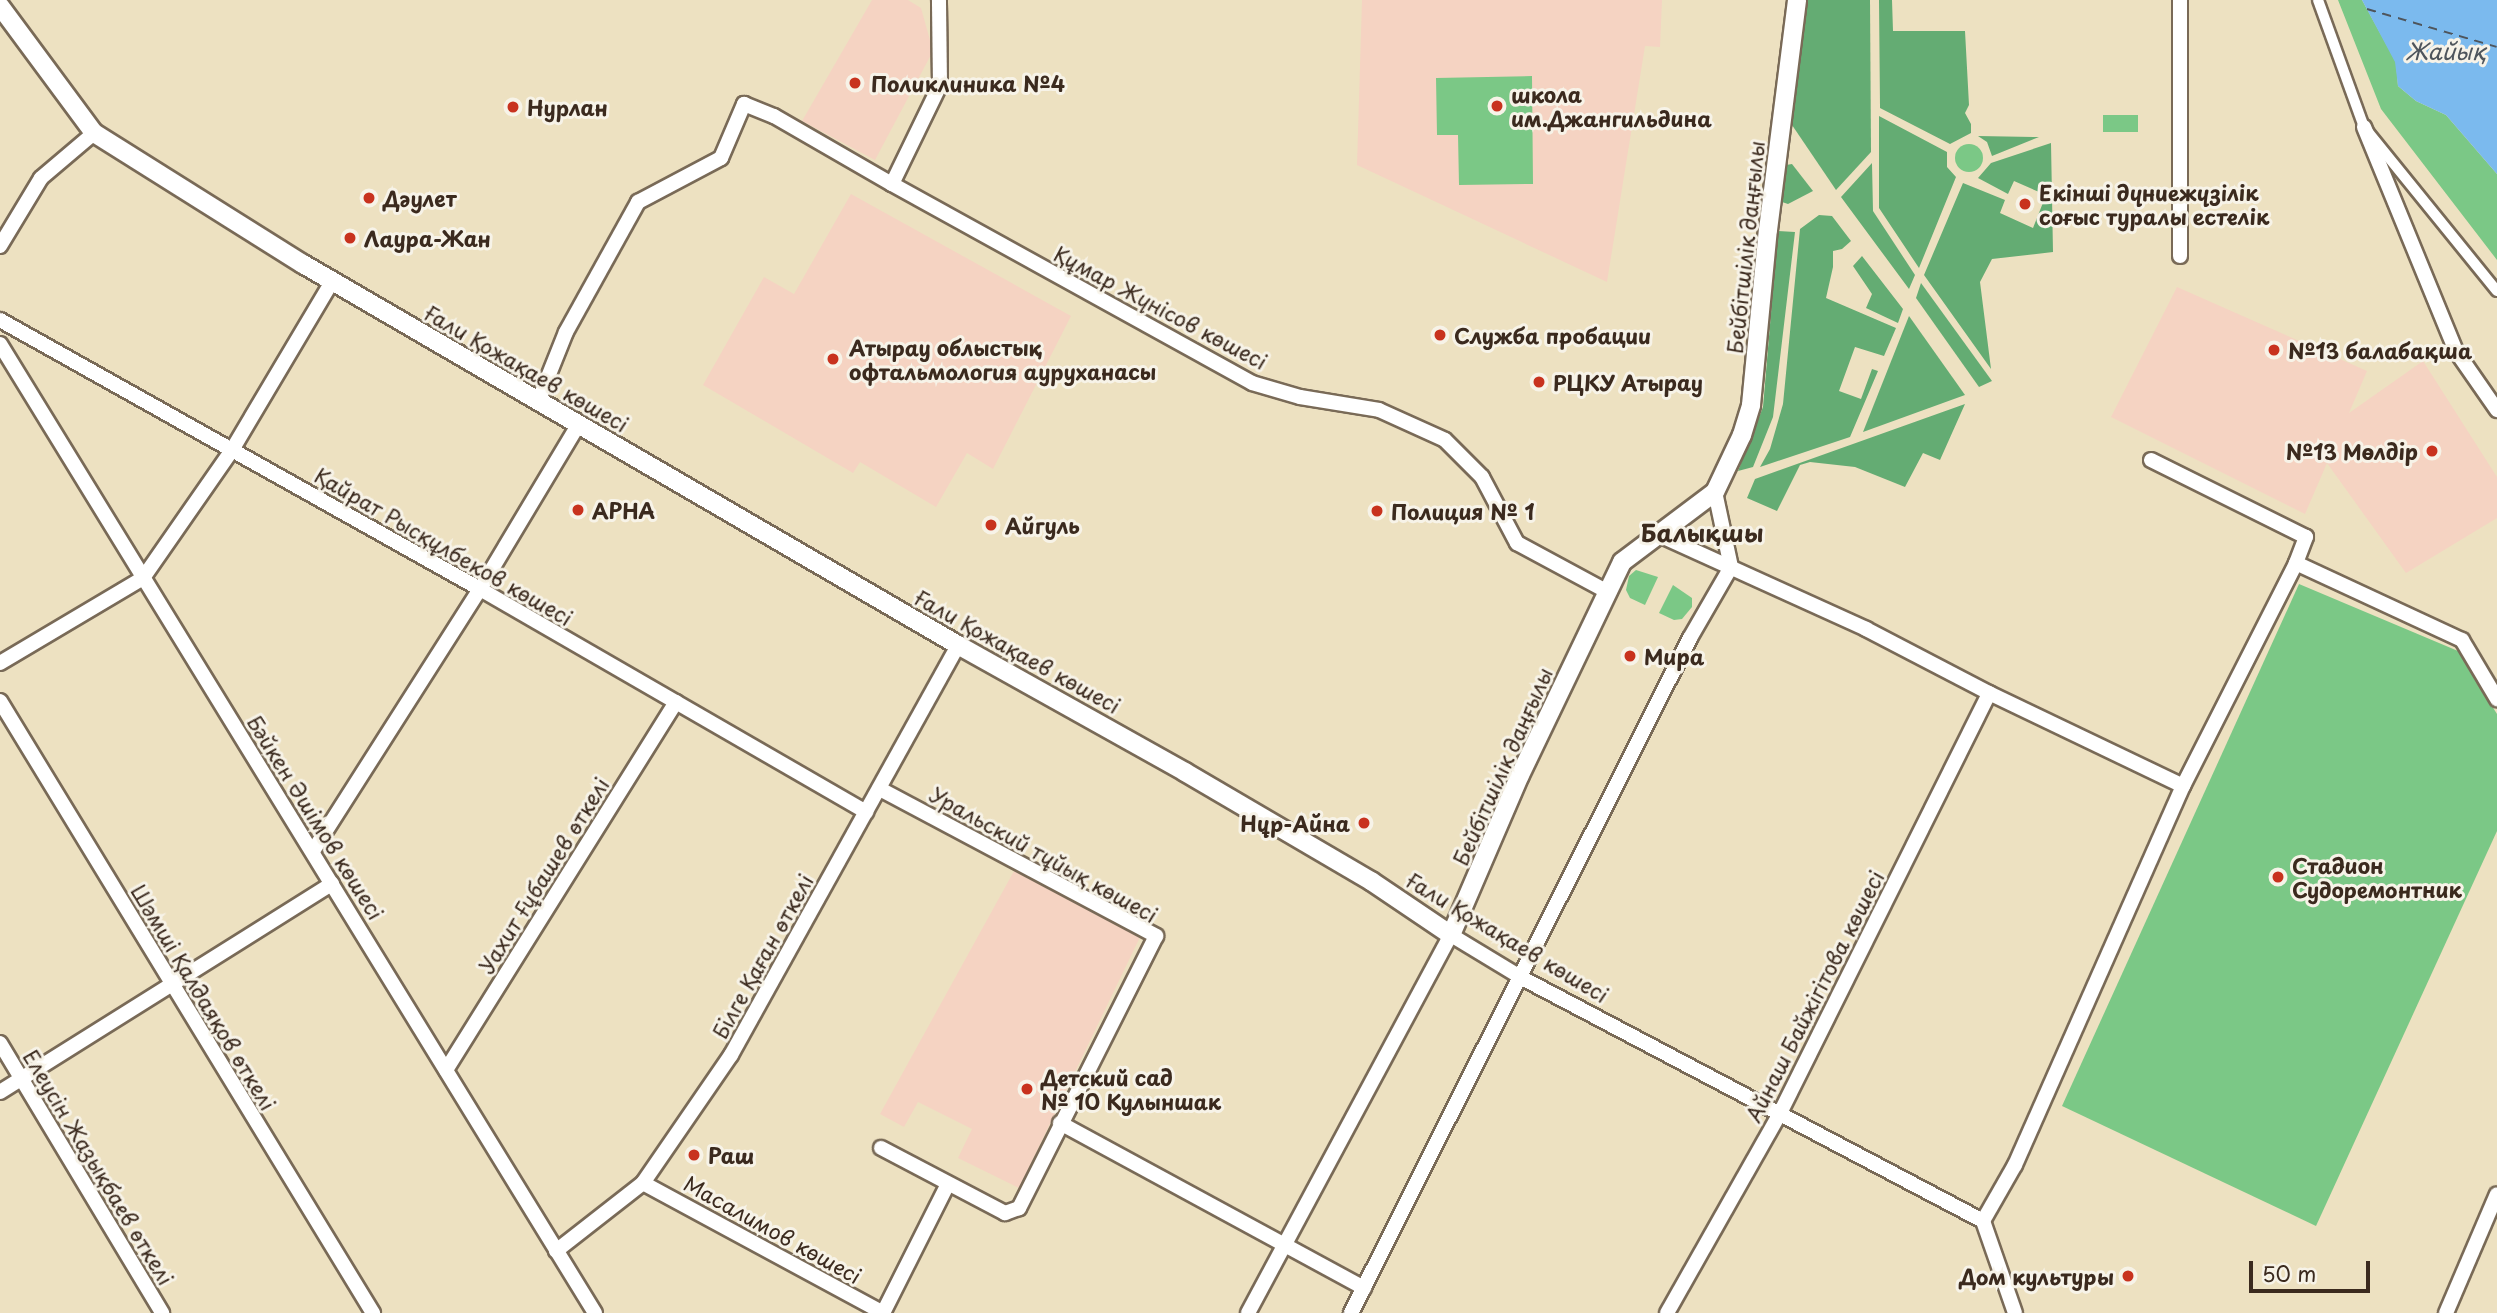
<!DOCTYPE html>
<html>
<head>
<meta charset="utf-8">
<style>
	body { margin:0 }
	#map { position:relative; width:2497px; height:1313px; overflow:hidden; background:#ede1c1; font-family:"Playpen Sans",sans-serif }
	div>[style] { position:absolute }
	.built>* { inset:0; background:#f5d3c2 }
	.green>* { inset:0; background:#7bc886; transform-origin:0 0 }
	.round { border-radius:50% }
	.forest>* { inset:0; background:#64ac73 }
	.water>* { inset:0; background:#7bbaee }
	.ferry>* { height:2px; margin-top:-1px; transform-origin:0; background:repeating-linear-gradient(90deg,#4e555c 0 9px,transparent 0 16px) }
	.roads { filter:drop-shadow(2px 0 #796a57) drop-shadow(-2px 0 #796a57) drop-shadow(0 2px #796a57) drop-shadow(0 -2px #796a57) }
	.pedestrian>* { height:10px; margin:-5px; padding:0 5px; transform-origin:5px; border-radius:5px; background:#fff }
	.minor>* { height:14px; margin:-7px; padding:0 7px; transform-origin:7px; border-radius:7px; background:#fff }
	.tertiary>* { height:18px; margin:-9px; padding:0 9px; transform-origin:9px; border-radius:9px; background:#fff }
	.dots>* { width:19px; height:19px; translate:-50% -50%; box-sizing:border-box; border:4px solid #f7f3e8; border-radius:50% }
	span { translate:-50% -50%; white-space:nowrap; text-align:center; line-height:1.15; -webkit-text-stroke:6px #f7f3e8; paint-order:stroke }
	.poi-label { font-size:21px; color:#3b2a1e; font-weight:700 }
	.left { translate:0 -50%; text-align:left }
	.right { translate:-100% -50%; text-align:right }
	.street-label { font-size:21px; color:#3b2a1e }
	.water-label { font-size:23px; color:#4e555c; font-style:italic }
	.quarter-label { font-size:24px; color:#3b2a1e; font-weight:700 }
	.scale { position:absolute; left:2249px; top:1261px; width:121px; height:32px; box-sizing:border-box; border:4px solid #3b2a1e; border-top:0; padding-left:9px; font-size:21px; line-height:24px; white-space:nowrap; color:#3b2a1e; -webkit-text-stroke:5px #f7f3e8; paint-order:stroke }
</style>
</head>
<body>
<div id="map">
	<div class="built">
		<div style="clip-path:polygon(872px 0,908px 0,921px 8px,933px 51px,875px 160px,802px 121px)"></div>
		<div style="clip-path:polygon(1362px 0,1662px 0,1660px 47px,1645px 46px,1607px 282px,1357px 165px)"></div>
		<div style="clip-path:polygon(851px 194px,1071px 316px,993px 469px,967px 453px,936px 507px,860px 462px,853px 473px,703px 385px,764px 277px,794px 294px)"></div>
		<div style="clip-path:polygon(2177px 287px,2367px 371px,2349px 413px,2423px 361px,2497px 477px,2497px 518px,2406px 573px,2327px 463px,2305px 514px,2111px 417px)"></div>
		<div style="clip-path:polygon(1014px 871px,1142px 933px,1019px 1188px,958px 1158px,972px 1129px,918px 1102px,904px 1127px,880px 1114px)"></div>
	</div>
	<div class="green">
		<div style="clip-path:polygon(2338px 0,2362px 0,2396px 62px,2398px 86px,2416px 101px,2446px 115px,2497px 174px,2497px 260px,2381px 109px)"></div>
		<div style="clip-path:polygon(1532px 76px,1533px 184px,1459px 185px,1458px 135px,1437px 135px,1436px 78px)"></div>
		<div style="left:2103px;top:115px;width:35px;height:17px"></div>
		<div class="round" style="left:1955px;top:144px;width:28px;height:28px"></div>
		<div style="clip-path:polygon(1636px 570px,1658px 577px,1645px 605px,1630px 598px,1626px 590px,1629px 576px)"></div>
		<div style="clip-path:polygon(2299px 584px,2458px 651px,2497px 714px,2497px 831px,2316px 1226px,2062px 1106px)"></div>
		<div style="clip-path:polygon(1673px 585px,1692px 598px,1692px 607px,1682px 619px,1674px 620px,1659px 613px)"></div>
	</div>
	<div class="forest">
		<div style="clip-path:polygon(1806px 0,1870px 0,1871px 152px,1836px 190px,1792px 125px)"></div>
		<div style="clip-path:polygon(1879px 0,1892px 0,1893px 31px,1965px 31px,1969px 105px,1965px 113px,1971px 124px,1971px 133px,1950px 144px,1880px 108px)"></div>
		<div style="clip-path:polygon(1879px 116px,1947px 152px,1947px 167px,1956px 177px,1919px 268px,1879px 208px)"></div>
		<div style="clip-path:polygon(1978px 136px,2039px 137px,1992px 156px,1987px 142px)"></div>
		<div style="clip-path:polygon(2051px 143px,2053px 252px,1992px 259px,1980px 282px,1991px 369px,1924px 275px,1963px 183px,2005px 200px,2000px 213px,2033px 228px,2046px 195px,2014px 181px,2008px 194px,1978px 178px,1991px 163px)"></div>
		<div style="clip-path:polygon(1872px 163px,1873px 211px,1915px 275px,1909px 289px,1841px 197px)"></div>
		<div style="clip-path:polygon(1792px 164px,1813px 191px,1788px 204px,1782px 202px,1786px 165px)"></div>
		<div style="clip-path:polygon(1819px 215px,1832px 216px,1851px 241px,1842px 249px,1833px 251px,1833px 267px,1826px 298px,1896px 328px,1884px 356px,1855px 347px,1839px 391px,1861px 399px,1872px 369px,1878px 371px,1850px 437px,1760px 467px,1770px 449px,1783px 404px,1800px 229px)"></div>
		<div style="clip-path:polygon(1778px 231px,1795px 232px,1773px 417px,1753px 467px,1738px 471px,1763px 407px)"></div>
		<div style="clip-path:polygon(1862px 256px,1903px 309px,1898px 323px,1866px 308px,1872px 294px,1853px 266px)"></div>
		<div style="clip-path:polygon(1921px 283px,1992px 381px,1979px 387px,1916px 298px)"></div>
		<div style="clip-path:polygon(1909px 316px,1965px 395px,1863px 432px)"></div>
		<div style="clip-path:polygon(1965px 404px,1940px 460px,1923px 453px,1905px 487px,1855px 467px,1810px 462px,1800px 465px,1777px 511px,1747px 498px,1755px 479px)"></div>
	</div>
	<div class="water">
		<div style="clip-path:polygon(2362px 0,2497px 0,2497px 174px,2446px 115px,2416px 101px,2398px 86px,2395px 62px)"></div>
	</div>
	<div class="ferry">
		<div style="left:2367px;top:9px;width:135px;rotate:16.3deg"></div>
	</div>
	<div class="roads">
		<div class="pedestrian">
			<div style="left:2318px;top:0;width:135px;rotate:70.1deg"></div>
			<div style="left:2364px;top:127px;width:211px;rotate:51deg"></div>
		</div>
		<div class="minor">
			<div style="left:2364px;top:127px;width:242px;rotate:67.7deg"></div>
			<div style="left:2456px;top:351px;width:72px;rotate:55.2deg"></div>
			<div style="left:892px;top:184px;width:411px;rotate:28.9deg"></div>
			<div style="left:1252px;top:383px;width:50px;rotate:16.3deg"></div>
			<div style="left:1300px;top:397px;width:80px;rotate:9.3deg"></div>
			<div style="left:1379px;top:410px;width:72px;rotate:24.4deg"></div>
			<div style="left:1445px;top:440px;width:52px;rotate:45deg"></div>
			<div style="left:1482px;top:477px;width:75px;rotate:62.1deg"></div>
			<div style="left:1517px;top:543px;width:103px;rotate:28.3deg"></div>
			<div style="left:0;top:246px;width:79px;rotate:-58.9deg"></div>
			<div style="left:41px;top:178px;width:70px;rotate:-40.3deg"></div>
			<div style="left:2180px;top:256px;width:256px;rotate:-90deg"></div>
			<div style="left:0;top:320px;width:550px;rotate:29.27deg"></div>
			<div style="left:480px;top:589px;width:446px;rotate:30deg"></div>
			<div style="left:0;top:344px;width:1137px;rotate:58.45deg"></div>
			<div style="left:538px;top:402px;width:75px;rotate:-68.2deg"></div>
			<div style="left:566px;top:332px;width:149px;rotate:-61deg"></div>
			<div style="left:638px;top:202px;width:94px;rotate:-27.9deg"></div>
			<div style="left:721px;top:158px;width:59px;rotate:-66.9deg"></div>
			<div style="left:744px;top:104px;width:32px;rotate:22deg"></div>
			<div style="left:774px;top:116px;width:136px;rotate:30deg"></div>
			<div style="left:892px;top:184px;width:110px;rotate:-64.1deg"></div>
			<div style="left:940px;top:85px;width:85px;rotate:-90.7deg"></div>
			<div style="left:1657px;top:534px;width:230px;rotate:24.4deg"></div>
			<div style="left:1866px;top:629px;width:139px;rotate:27.5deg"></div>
			<div style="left:1989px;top:693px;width:215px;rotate:25.6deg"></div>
			<div style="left:2296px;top:563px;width:183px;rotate:24.9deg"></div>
			<div style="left:2462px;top:640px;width:69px;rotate:59.3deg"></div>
			<div style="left:0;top:663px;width:166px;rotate:-30.7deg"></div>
			<div style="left:143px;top:578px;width:156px;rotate:-55.2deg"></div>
			<div style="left:232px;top:450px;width:198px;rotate:-59.3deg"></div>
			<div style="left:0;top:701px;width:717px;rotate:58.64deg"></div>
			<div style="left:880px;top:789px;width:313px;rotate:28deg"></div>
			<div style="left:1156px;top:936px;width:305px;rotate:116.7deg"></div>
			<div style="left:1019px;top:1208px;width:15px;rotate:160deg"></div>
			<div style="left:1005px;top:1213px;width:140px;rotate:-152.3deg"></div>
			<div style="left:313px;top:851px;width:311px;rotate:-57.5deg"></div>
			<div style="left:480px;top:589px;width:191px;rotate:-59.1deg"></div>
			<div style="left:0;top:1043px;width:315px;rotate:59deg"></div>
			<div style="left:446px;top:1070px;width:434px;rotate:-58deg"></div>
			<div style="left:0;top:1092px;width:392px;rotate:-32.1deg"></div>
			<div style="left:1060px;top:1123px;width:346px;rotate:28.5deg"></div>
			<div style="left:643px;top:1183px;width:273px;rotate:28.4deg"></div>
			<div style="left:1983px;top:1221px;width:64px;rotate:-60.3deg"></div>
			<div style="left:2015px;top:1165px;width:415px;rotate:-66.1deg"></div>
			<div style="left:2183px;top:786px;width:250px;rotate:-63.1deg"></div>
			<div style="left:2296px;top:563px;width:28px;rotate:-69deg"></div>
			<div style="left:2306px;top:537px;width:173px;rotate:-153.6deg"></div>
			<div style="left:556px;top:1251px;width:110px;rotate:-38deg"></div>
			<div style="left:643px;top:1183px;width:155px;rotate:-55.5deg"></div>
			<div style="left:731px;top:1055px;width:469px;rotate:-61deg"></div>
			<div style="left:883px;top:1313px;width:144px;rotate:-63.3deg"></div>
			<div style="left:1248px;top:1313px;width:429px;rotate:-61.8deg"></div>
			<div style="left:1451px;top:935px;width:83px;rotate:31.2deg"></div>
			<div style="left:1522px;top:978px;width:521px;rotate:27.79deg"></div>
			<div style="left:1983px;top:1221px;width:97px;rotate:70.8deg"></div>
			<div style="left:1351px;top:1313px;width:755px;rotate:-63.33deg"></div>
			<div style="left:1690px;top:638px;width:82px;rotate:-60deg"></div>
			<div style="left:1731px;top:567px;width:77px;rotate:-102deg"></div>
			<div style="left:1667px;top:1313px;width:227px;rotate:-60.5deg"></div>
			<div style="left:1779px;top:1115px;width:471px;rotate:-63.5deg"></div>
			<div style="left:2446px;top:1313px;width:129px;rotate:-66.8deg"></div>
		</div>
		<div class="tertiary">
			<div style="left:0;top:6px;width:158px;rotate:53.5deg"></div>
			<div style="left:94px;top:133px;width:247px;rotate:32.1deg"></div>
			<div style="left:303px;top:264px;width:758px;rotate:30.19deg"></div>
			<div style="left:958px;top:645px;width:260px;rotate:29.2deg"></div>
			<div style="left:1185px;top:772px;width:216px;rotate:30.4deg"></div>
			<div style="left:1371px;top:881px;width:97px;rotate:34deg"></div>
			<div style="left:1451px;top:935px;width:174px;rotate:-66.7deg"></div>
			<div style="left:1520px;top:775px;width:236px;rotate:-64.4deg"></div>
			<div style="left:1622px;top:562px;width:116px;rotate:-37deg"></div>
			<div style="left:1715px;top:492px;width:63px;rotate:-64.7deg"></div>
			<div style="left:1742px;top:435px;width:31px;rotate:-73deg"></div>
			<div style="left:1751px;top:405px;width:176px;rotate:-84.5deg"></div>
			<div style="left:1768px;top:230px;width:232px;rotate:-82.8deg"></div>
		</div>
	</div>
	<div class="dots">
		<div style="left:855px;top:83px;background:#c8321e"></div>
		<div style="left:1497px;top:106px;background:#c8321e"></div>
		<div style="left:513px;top:107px;background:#c8321e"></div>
		<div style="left:369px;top:198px;background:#c8321e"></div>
		<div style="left:2025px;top:204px;background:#c8321e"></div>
		<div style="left:350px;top:238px;background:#c8321e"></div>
		<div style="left:1440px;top:335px;background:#c8321e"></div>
		<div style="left:2274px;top:350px;background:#c8321e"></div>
		<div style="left:833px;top:359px;background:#c8321e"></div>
		<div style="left:1539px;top:382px;background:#c8321e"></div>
		<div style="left:2432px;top:451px;background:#c8321e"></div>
		<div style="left:578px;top:510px;background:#c8321e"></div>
		<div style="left:1377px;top:511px;background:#c8321e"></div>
		<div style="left:991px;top:525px;background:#c8321e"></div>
		<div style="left:1630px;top:656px;background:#c8321e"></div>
		<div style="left:1364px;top:823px;background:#c8321e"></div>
		<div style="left:2278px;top:877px;background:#c8321e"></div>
		<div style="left:1027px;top:1089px;background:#c8321e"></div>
		<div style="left:694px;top:1155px;background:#c8321e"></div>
		<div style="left:2128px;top:1276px;background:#c8321e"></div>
	</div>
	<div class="poi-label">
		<span class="left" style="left:871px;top:83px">Поликлиника №4</span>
		<span class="left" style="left:1511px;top:106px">школа<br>им.Джангильдина</span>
		<span class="left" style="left:527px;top:107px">Нурлан</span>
		<span class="left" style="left:2039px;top:204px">Екінші дүниежүзілік<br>соғыс туралы естелік</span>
		<span class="left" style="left:383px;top:198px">Дәулет</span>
		<span class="left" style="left:364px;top:238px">Лаура-Жан</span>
		<span class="left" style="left:1454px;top:335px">Служба пробации</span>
		<span class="left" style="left:849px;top:359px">Атырау облыстық<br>офтальмология ауруханасы</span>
		<span class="left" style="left:2288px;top:350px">№13 балабақша</span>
		<span class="left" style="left:1553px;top:382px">РЦКУ Атырау</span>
		<span class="right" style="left:2418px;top:451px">№13 Мөлдiр</span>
		<span class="left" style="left:592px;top:510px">АРНА</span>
		<span class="left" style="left:1391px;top:511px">Полиция № 1</span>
		<span class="left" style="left:1005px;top:525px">Айгуль</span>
		<span class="left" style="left:1644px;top:656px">Мира</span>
		<span class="right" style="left:1350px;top:823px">Нұр-Айна</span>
		<span class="left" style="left:2292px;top:877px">Стадион<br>Судоремонтник</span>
		<span class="left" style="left:1041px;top:1089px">Детский сад<br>№ 10 Кулыншак</span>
		<span class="left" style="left:708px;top:1155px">Раш</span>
		<span class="right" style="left:2114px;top:1276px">Дом культуры</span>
	</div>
	<div class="street-label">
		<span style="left:1745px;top:247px;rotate:-84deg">Бейбітшілік даңғылы</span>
		<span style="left:1161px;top:307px;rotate:28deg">Құмар Жүнісов көшесі</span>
		<span style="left:527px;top:368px;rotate:30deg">Ғали Қожақаев көшесі</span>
		<span style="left:444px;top:546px;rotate:30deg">Қайрат Рысқұлбеков көшесі</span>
		<span style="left:1018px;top:651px;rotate:29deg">Ғали Қожақаев көшесі</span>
		<span style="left:1502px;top:766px;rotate:-66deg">Бейбітшілік даңғылы</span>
		<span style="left:316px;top:817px;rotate:58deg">Бәйкен Әшімов көшесі</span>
		<span style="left:1044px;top:854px;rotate:29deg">Уральский тұйық көшесі</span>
		<span style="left:543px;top:875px;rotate:-58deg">Уахит Ғұбашев өткелі</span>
		<span style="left:1508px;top:937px;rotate:31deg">Ғали Қожақаев көшесі</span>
		<span style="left:762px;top:956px;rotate:-61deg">Білге Қаған өткелі</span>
		<span style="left:1814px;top:996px;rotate:-63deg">Айнаш Байжігітова көшесі</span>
		<span style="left:204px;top:997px;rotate:59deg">Шәмші Қалдаяқов өткелі</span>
		<span style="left:99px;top:1167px;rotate:59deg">Елеусін Жазықбаев өткелі</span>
		<span style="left:773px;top:1229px;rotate:29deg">Масалимов көшесі</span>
	</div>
	<div class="water-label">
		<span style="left:2445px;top:51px">Жайық</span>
	</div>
	<div class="quarter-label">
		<span style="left:1702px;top:533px">Балықшы</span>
	</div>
	<div class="scale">50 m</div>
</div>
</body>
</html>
